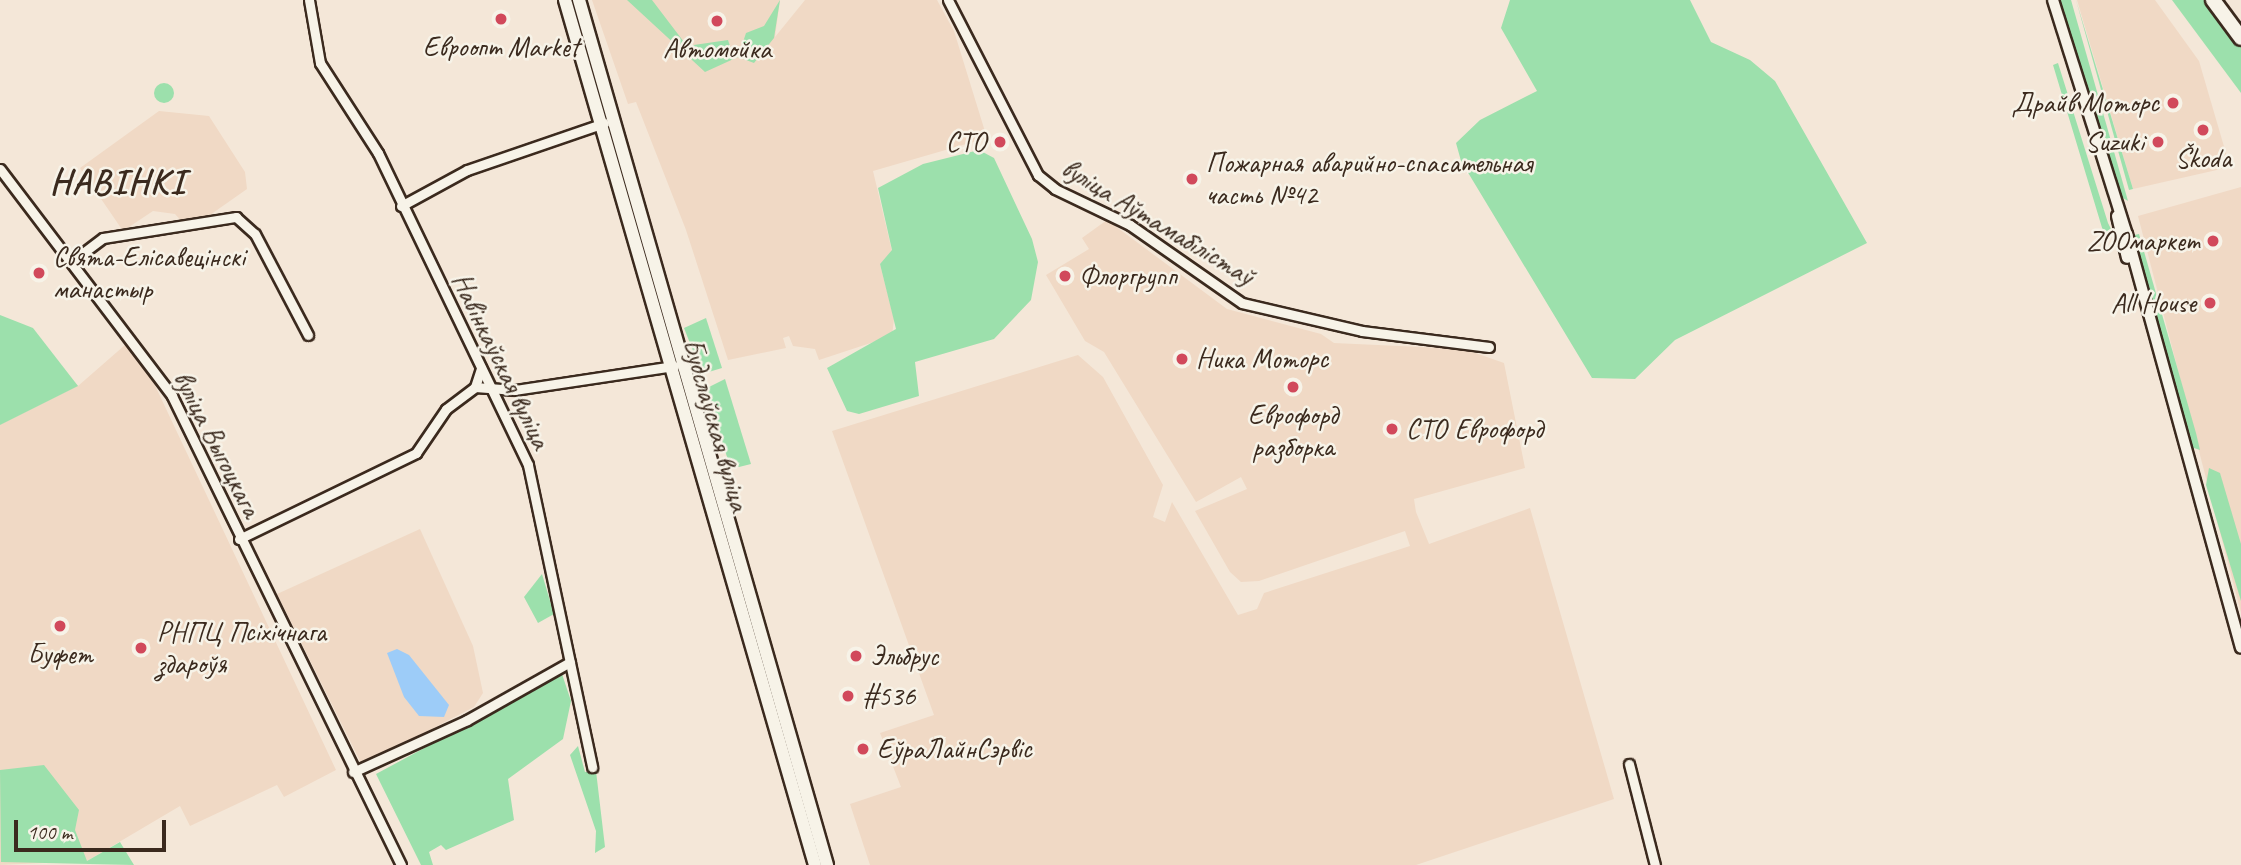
<!DOCTYPE html>
<html>
<head>
<meta charset="utf-8">
<style>
	body { margin:0 }
	#map { position:relative; width:2241px; height:865px; overflow:hidden; background:#f4e7d8; font-family:Caveat,sans-serif }
	div>[style] { position:absolute }
	.built>* { inset:0; background:#f0d9c5 }
	.green>* { inset:0; background:#9ce0ac }
	.round { border-radius:50% }
	.water>* { inset:0; background:#9dccf8 }
	.roads { filter:drop-shadow(2px 0 #3b2a1e) drop-shadow(-2px 0 #3b2a1e) drop-shadow(0 2px #3b2a1e) drop-shadow(0 -2px #3b2a1e) }
	.minor>* { height:9px; margin:-4.5px; padding:0 4.5px; transform-origin:4.5px; border-radius:4.5px; background:#f7f3e8 }
	.tertiary>* { height:10px; margin:-5px; padding:0 5px; transform-origin:5px; border-radius:5px; background:#f7f3e8 }
	.secondary>* { height:12px; margin:-6px; padding:0 6px; transform-origin:6px; border-radius:6px; background:#f7f3e8 }
	.trunk>* { height:14px; margin:-7px; padding:0 7px; transform-origin:7px; border-radius:7px; background:#f7f3e8 }
	.dots>* { width:19px; height:19px; translate:-50% -50%; box-sizing:border-box; border:4px solid #f7f3e8; border-radius:50% }
	span { translate:-50% -50%; white-space:nowrap; text-align:center; line-height:1.15; -webkit-text-stroke:5px #f7f3e8; paint-order:stroke }
	.poi-label { font-size:28px; color:#3b2a1e }
	.right { translate:-100% -50%; text-align:right }
	.left { translate:0 -50%; text-align:left }
	.street-label { font-size:28px; color:#3b2a1e }
	.district-label { font-size:35px; color:#3b2a1e; font-weight:700; letter-spacing:2px }
	.scale { position:absolute; left:14px; top:820px; width:152px; height:32px; box-sizing:border-box; border:4px solid #3b2a1e; border-top:0; padding-left:9px; font-size:21px; line-height:24px; white-space:nowrap; color:#3b2a1e; -webkit-text-stroke:5px #f7f3e8; paint-order:stroke }
</style>
</head>
<body>
<div id="map">
	<div class="built">
		<div style="clip-path:polygon(592px 0,780px 0,775px 37px,805px 0,937px 0,954px 31px,987px 138px,873px 171px,892px 251px,880px 264px,894px 319px,892px 336px,819px 360px,815px 349px,793px 346px,789px 336px,783px 338px,786px 348px,728px 360px,686px 230px,636px 102px,628px 104px)"></div>
		<div style="clip-path:polygon(2077px 0,2155px 0,2199px 61px,2230px 167px,2133px 189px)"></div>
		<div style="clip-path:polygon(159px 111px,209px 116px,245px 172px,247px 189px,200px 222px,184px 224px,175px 214px,153px 211px,123px 231px,80px 168px)"></div>
		<div style="clip-path:polygon(2241px 187px,2241px 613px,2138px 216px)"></div>
		<div style="clip-path:polygon(1107px 220px,1227px 309px,1321px 334px,1334px 343px,1464px 349px,1504px 363px,1525px 468px,1414px 499px,1416px 512px,1429px 544px,1530px 508px,1614px 799px,1416px 865px,870px 865px,850px 804px,901px 787px,880px 733px,934px 715px,832px 431px,1078px 355px,1103px 377px,1163px 485px,1153px 517px,1165px 522px,1172px 502px,1238px 615px,1257px 609px,1264px 593px,1410px 546px,1405px 531px,1259px 581px,1241px 582px,1230px 572px,1195px 511px,1247px 489px,1241px 477px,1196px 502px,1104px 352px,1085px 341px,1046px 275px,1089px 249px,1082px 238px)"></div>
		<div style="clip-path:polygon(0 322px,40px 340px,78px 386px,125px 345px,152px 379px,336px 770px,284px 797px,277px 785px,190px 826px,180px 806px,87px 861px,0 865px)"></div>
		<div style="clip-path:polygon(420px 529px,473px 646px,483px 693px,474px 707px,362px 765px,277px 594px)"></div>
	</div>
	<div class="green">
		<div style="clip-path:polygon(627px 0,652px 0,687px 46px,728px 40px,732px 52px,741px 48px,746px 33px,764px 26px,780px 0,774px 38px,754px 63px,738px 57px,705px 72px)"></div>
		<div style="clip-path:polygon(1510px 0,1690px 0,1711px 42px,1750px 60px,1775px 81px,1867px 243px,1675px 340px,1635px 379px,1592px 378px,1461px 161px,1456px 143px,1480px 120px,1537px 91px,1501px 28px)"></div>
		<div style="clip-path:polygon(2059px 0,2071px 0,2128px 201px,2118px 195px)"></div>
		<div style="clip-path:polygon(2076px 0,2133px 189px,2129px 190px)"></div>
		<div style="clip-path:polygon(2172px 0,2207px 0,2241px 46px,2241px 93px)"></div>
		<div style="clip-path:polygon(2058px 63px,2108px 223px,2113px 233px,2103px 231px,2053px 65px)"></div>
		<div class="round" style="left:154px;top:83px;width:20px;height:20px"></div>
		<div style="clip-path:polygon(979px 150px,994px 158px,1032px 239px,1038px 262px,1031px 300px,994px 339px,915px 362px,919px 396px,859px 414px,847px 411px,827px 368px,896px 329px,880px 264px,892px 250px,878px 188px,923px 164px)"></div>
		<div style="clip-path:polygon(2139px 234px,2196px 433px,2200px 450px,2191px 447px,2130px 236px)"></div>
		<div style="clip-path:polygon(0 315px,33px 328px,78px 386px,0 425px)"></div>
		<div style="clip-path:polygon(706px 318px,722px 368px,702px 374px,684px 328px)"></div>
		<div style="clip-path:polygon(725px 379px,751px 464px,739px 467px,729px 463px,705px 389px)"></div>
		<div style="clip-path:polygon(2209px 468px,2220px 473px,2241px 544px,2241px 601px,2206px 485px)"></div>
		<div style="clip-path:polygon(542px 574px,554px 614px,538px 623px,524px 597px)"></div>
		<div style="clip-path:polygon(562px 674px,571px 701px,563px 739px,508px 779px,514px 820px,446px 850px,441px 845px,429px 852px,433px 865px,421px 865px,376px 774px)"></div>
		<div style="clip-path:polygon(578px 746px,585px 772px,596px 771px,605px 847px,595px 853px,596px 831px,570px 755px)"></div>
		<div style="clip-path:polygon(44px 765px,79px 810px,75px 830px,87px 861px,120px 842px,134px 865px,1px 862px,0 770px)"></div>
	</div>
	<div class="water">
		<div style="clip-path:polygon(397px 649px,409px 655px,449px 705px,444px 717px,419px 716px,404px 697px,387px 653px)"></div>
	</div>
	<div class="roads">
		<div class="minor">
			<div style="left:309px;top:0;width:64px;rotate:80.1deg"></div>
			<div style="left:320px;top:63px;width:107px;rotate:57.2deg"></div>
			<div style="left:378px;top:153px;width:346px;rotate:64.3deg"></div>
			<div style="left:528px;top:465px;width:309px;rotate:78deg"></div>
			<div style="left:948px;top:0;width:197px;rotate:62.8deg"></div>
			<div style="left:1038px;top:175px;width:22px;rotate:39deg"></div>
			<div style="left:1055px;top:189px;width:83px;rotate:25.6deg"></div>
			<div style="left:1130px;top:225px;width:136px;rotate:34.9deg"></div>
			<div style="left:1242px;top:303px;width:123px;rotate:13.1deg"></div>
			<div style="left:1362px;top:331px;width:128px;rotate:7.2deg"></div>
			<div style="left:0;top:169px;width:285px;rotate:52.8deg"></div>
			<div style="left:172px;top:396px;width:522px;rotate:63.97deg"></div>
			<div style="left:401px;top:206px;width:75px;rotate:-28.6deg"></div>
			<div style="left:467px;top:170px;width:145px;rotate:-18.9deg"></div>
			<div style="left:71px;top:262px;width:40px;rotate:-37deg"></div>
			<div style="left:103px;top:238px;width:135px;rotate:-9deg"></div>
			<div style="left:236px;top:217px;width:25px;rotate:42deg"></div>
			<div style="left:255px;top:234px;width:114px;rotate:62.3deg"></div>
			<div style="left:475px;top:387px;width:40px;rotate:4.3deg"></div>
			<div style="left:515px;top:390px;width:161px;rotate:-8.6deg"></div>
			<div style="left:239px;top:539px;width:197px;rotate:-25.9deg"></div>
			<div style="left:416px;top:453px;width:53px;rotate:-55.7deg"></div>
			<div style="left:446px;top:409px;width:36px;rotate:-37deg"></div>
			<div style="left:475px;top:387px;width:20px;rotate:-72deg"></div>
			<div style="left:1629px;top:764px;width:104px;rotate:75.6deg"></div>
			<div style="left:353px;top:772px;width:125px;rotate:-24.5deg"></div>
			<div style="left:467px;top:720px;width:118px;rotate:-29.4deg"></div>
		</div>
		<div class="tertiary">
			<div style="left:2053px;top:0;width:245px;rotate:72.5deg"></div>
			<div style="left:2127px;top:234px;width:429px;rotate:74.6deg"></div>
			<div style="left:2117px;top:216px;width:43px;rotate:76.6deg"></div>
		</div>
		<div class="secondary">
			<div style="left:565px;top:0;width:900px;rotate:73.88deg"></div>
			<div style="left:579px;top:0;width:900px;rotate:74deg"></div>
		</div>
		<div class="trunk">
			<div style="left:2213px;top:0;width:47px;rotate:53.6deg"></div>
		</div>
	</div>
	<div class="dots">
		<div style="left:501px;top:19px;background:#d1495b"></div>
		<div style="left:717px;top:21px;background:#d1495b"></div>
		<div style="left:2173px;top:103px;background:#d1495b"></div>
		<div style="left:2203px;top:130px;background:#d1495b"></div>
		<div style="left:1000px;top:142px;background:#d1495b"></div>
		<div style="left:2158px;top:142px;background:#d1495b"></div>
		<div style="left:1192px;top:179px;background:#d1495b"></div>
		<div style="left:2213px;top:241px;background:#d1495b"></div>
		<div style="left:39px;top:273px;background:#d1495b"></div>
		<div style="left:1065px;top:276px;background:#d1495b"></div>
		<div style="left:2210px;top:303px;background:#d1495b"></div>
		<div style="left:1182px;top:359px;background:#d1495b"></div>
		<div style="left:1293px;top:387px;background:#d1495b"></div>
		<div style="left:1392px;top:429px;background:#d1495b"></div>
		<div style="left:60px;top:626px;background:#d1495b"></div>
		<div style="left:141px;top:648px;background:#d1495b"></div>
		<div style="left:856px;top:656px;background:#d1495b"></div>
		<div style="left:848px;top:696px;background:#d1495b"></div>
		<div style="left:863px;top:749px;background:#d1495b"></div>
	</div>
	<div class="poi-label">
		<span style="left:501px;top:47px">Евроопт Market</span>
		<span style="left:717px;top:49px">Автомойка</span>
		<span class="right" style="left:2159px;top:103px">Драйв Моторс</span>
		<span class="right" style="left:986px;top:142px">СТО</span>
		<span class="right" style="left:2144px;top:142px">Suzuki</span>
		<span style="left:2203px;top:158px">Škoda</span>
		<span class="left" style="left:1206px;top:179px">Пожарная аварийно-спасательная<br>часть №42</span>
		<span class="right" style="left:2199px;top:241px">ZOOмаркет</span>
		<span class="left" style="left:53px;top:273px">Свята-Елісавецінскі<br>манастыр</span>
		<span class="left" style="left:1079px;top:276px">Флоргрупп</span>
		<span class="right" style="left:2196px;top:303px">All House</span>
		<span class="left" style="left:1196px;top:359px">Ника Моторс</span>
		<span style="left:1293px;top:431px">Еврофорд<br>разборка</span>
		<span class="left" style="left:1406px;top:429px">СТО Еврофорд</span>
		<span class="left" style="left:157px;top:648px">РНПЦ Псіхічнага<br>здароўя</span>
		<span style="left:60px;top:654px">Буфет</span>
		<span class="left" style="left:870px;top:656px">Эльбрус</span>
		<span class="left" style="left:862px;top:696px">#536</span>
		<span class="left" style="left:877px;top:749px">ЕўраЛайнСэрвіс</span>
	</div>
	<div class="street-label">
		<span style="left:1158px;top:222px;rotate:31deg">вуліца Аўтамабілістаў</span>
		<span style="left:501px;top:361px;rotate:64deg">Навінкаўская вуліца</span>
		<span style="left:716px;top:425px;rotate:74deg">Будслаўская вуліца</span>
		<span style="left:217px;top:444px;rotate:63deg">вуліца Выгоцкага</span>
	</div>
	<div class="district-label">
		<span style="left:118px;top:182px">НАВІНКІ</span>
	</div>
	<div class="scale">100 m</div>
</div>
</body>
</html>
